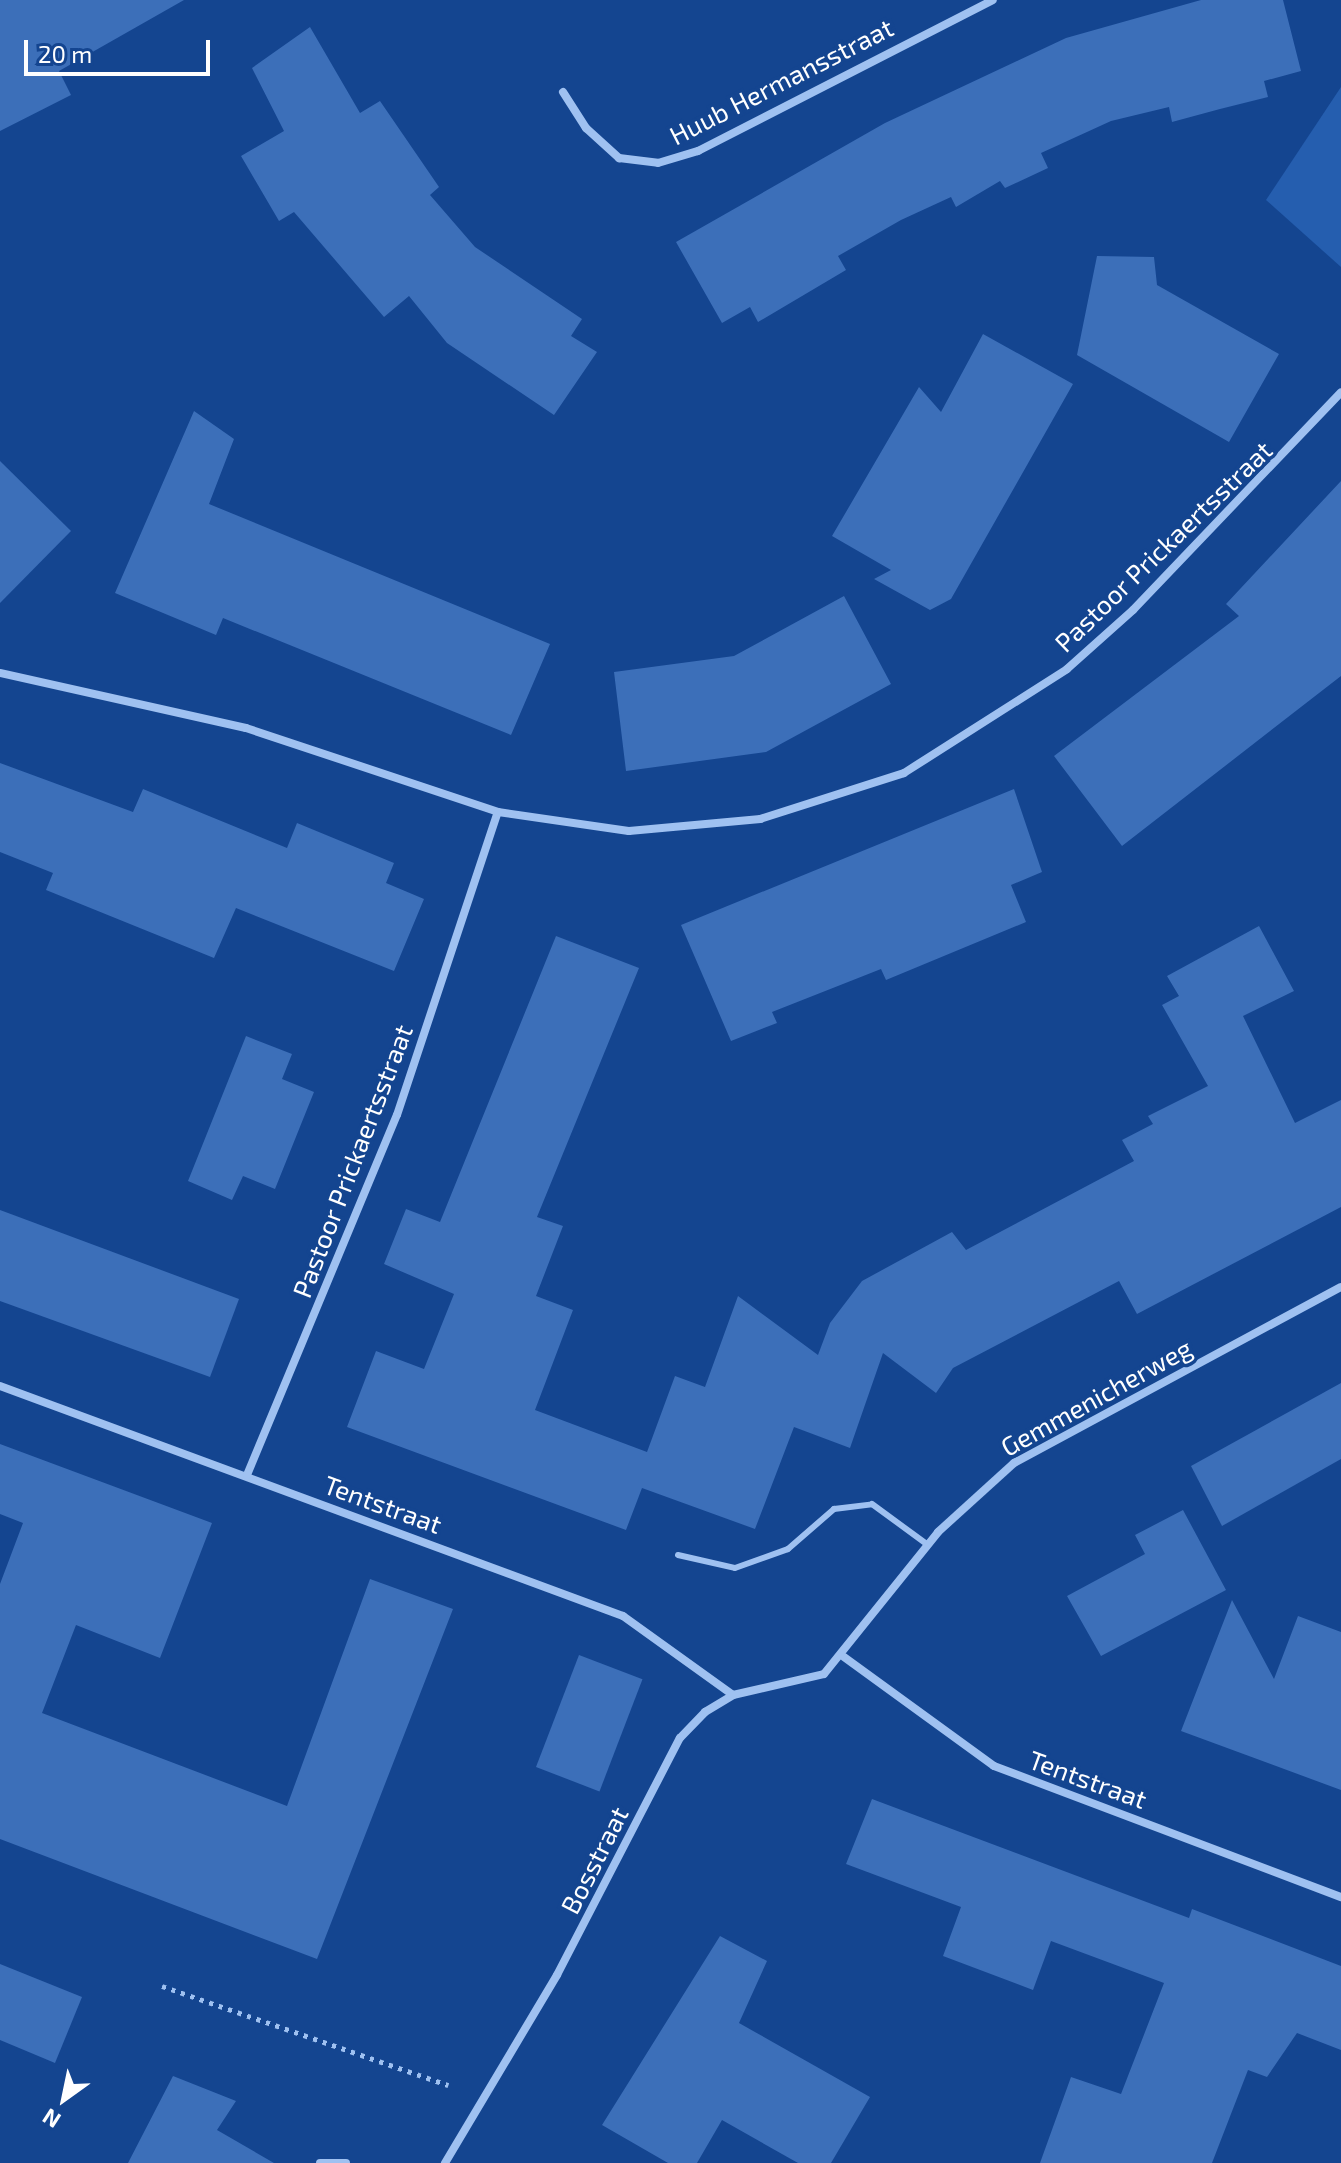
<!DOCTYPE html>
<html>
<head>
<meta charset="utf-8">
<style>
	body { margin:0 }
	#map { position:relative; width:1341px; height:2163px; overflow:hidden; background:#144590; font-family:"Exo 2",sans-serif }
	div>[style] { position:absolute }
	.green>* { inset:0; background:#255eaf }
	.building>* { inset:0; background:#3c6fb9; transform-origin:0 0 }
	.path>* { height:5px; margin-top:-2.5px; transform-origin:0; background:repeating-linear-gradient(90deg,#9fc1f1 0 4px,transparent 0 10px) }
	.lane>* { height:6px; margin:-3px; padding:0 3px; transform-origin:3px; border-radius:3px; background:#9fc1f1 }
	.street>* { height:8px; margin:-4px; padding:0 4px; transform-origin:4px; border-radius:4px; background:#9fc1f1 }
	span { translate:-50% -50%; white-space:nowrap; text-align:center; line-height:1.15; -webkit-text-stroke:7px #144590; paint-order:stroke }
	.street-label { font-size:26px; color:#fff }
	.north { position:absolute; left:24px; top:2059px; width:80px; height:80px; -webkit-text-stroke:6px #144590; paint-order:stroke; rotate:213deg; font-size:22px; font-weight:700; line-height:32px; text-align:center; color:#fff }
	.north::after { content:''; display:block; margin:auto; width:28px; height:36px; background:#fff; clip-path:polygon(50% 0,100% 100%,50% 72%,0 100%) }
	.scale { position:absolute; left:24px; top:40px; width:186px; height:36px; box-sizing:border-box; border:4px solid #fff; border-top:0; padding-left:10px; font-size:24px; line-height:28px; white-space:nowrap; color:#fff; -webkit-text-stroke:6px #144590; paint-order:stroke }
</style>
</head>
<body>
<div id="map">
	<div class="green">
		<div style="clip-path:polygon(1341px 87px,1341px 267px,1266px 200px)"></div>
	</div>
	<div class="building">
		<div style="clip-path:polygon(0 0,184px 0,59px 71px,71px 95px,0 131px)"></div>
		<div style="clip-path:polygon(1201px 0,1283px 0,1301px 71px,1264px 81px,1268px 97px,1220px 109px,1172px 122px,1169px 107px,1111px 121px,1041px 153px,1048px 168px,1005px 188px,1000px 181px,956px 207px,951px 197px,901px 220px,838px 256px,846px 270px,758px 322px,750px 307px,722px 323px,676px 242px,885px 123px,1066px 38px)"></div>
		<div style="clip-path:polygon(310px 27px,360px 113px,380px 101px,439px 187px,430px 195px,475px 247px,582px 319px,571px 336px,597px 352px,554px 415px,447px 343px,409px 296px,384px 317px,294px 212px,279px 221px,241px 156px,284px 131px,252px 68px)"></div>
		<div style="clip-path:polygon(1097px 256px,1154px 257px,1157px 285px,1279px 354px,1229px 442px,1077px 355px)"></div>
		<div style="clip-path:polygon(983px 334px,1073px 384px,951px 599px,930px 610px,874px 579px,891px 570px,832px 536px,919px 387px,941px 412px)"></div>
		<div style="clip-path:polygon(194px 411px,234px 439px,209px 504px,550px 644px,511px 735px,223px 618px,216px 635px,115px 593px)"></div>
		<div style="clip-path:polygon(0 461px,71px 531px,0 603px)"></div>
		<div style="clip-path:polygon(1341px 481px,1341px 676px,1122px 846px,1054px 756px,1239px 616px,1226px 604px)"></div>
		<div style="clip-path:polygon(844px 596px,891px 684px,766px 752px,626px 771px,614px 672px,734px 656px)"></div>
		<div style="clip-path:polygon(0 763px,133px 812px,143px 789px,287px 848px,297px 823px,394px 863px,386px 883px,424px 899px,394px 971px,236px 908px,214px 958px,46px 890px,53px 873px,0 852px)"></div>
		<div style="clip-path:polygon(1014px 789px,1042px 872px,1011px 885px,1026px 922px,886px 980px,881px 969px,772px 1012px,777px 1023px,731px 1041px,681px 925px)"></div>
		<div style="clip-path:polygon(1259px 926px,1294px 991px,1243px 1016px,1295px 1123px,1341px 1100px,1341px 1207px,1137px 1314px,1119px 1281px,953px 1368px,936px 1393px,883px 1353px,850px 1448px,794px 1427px,755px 1529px,642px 1488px,626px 1530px,347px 1427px,376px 1351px,424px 1369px,454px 1294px,384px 1264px,406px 1209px,440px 1222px,556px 936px,639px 968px,537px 1217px,563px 1226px,536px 1296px,573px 1310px,535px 1410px,647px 1452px,675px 1376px,705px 1387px,738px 1296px,818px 1355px,830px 1323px,862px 1281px,952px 1232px,966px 1250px,1134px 1161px,1122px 1140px,1153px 1124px,1148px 1116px,1208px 1086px,1162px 1005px,1179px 996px,1167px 976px)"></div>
		<div style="clip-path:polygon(246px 1036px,292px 1054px,282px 1079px,314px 1092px,275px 1189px,243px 1176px,232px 1200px,188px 1181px)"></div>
		<div style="clip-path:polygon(0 1210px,239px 1299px,210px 1377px,0 1301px)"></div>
		<div style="clip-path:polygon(1341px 1383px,1341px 1459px,1222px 1526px,1191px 1466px)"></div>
		<div style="clip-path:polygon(0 1444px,212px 1523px,160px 1658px,76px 1625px,42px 1713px,287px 1806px,370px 1579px,453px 1609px,317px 1959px,0 1839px,0 1584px,23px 1523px,0 1514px)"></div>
		<div style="clip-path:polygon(1183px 1510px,1226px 1590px,1101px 1656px,1067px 1596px,1145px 1554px,1135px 1535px)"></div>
		<div style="clip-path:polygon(1232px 1600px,1274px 1679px,1298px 1616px,1341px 1632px,1341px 1790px,1181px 1731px)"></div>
		<div style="left:579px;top:1655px;width:68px;height:120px;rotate:21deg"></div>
		<div style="clip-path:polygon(872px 1799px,1189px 1918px,1192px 1909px,1341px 1966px,1341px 2050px,1297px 2033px,1267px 2077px,1248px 2070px,1212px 2163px,1040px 2163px,1071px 2077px,1121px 2094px,1164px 1983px,1051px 1941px,1033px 1990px,943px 1956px,961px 1907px,846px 1864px)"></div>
		<div style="clip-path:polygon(720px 1936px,767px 1961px,739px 2023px,870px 2097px,831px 2163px,798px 2163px,722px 2120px,697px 2163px,668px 2163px,602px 2125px)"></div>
		<div style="clip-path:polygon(0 1964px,82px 1997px,55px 2063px,0 2040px)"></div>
		<div style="clip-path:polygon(173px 2076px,236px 2101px,217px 2130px,274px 2163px,128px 2163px)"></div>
	</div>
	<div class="path">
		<div style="left:162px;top:1986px;width:303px;rotate:19.1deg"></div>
	</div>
	<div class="lane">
		<div style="left:678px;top:1555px;width:58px;rotate:12.8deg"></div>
		<div style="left:735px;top:1568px;width:56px;rotate:-19.7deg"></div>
		<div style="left:788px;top:1549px;width:61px;rotate:-41deg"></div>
		<div style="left:834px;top:1509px;width:38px;rotate:-7deg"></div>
		<div style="left:872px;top:1504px;width:69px;rotate:36.2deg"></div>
	</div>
	<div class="street">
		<div style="left:563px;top:92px;width:43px;rotate:57.4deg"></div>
		<div style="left:586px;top:128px;width:45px;rotate:42.3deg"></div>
		<div style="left:619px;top:158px;width:39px;rotate:7deg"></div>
		<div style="left:658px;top:163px;width:42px;rotate:-16.7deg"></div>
		<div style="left:698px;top:151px;width:331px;rotate:-27.1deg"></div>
		<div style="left:0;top:673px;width:252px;rotate:12.6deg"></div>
		<div style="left:246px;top:728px;width:266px;rotate:18.4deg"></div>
		<div style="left:0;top:1386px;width:664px;rotate:20.26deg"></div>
		<div style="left:623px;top:1616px;width:135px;rotate:35.7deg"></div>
		<div style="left:247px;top:1475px;width:390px;rotate:-67.4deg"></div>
		<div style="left:397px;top:1115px;width:319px;rotate:-71.6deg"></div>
		<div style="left:498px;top:812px;width:132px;rotate:8.3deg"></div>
		<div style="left:629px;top:831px;width:132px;rotate:-5.2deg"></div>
		<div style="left:760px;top:819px;width:151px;rotate:-17.7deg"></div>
		<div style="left:904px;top:773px;width:193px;rotate:-32.5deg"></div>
		<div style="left:1067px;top:669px;width:89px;rotate:-41.8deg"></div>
		<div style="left:1133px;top:610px;width:301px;rotate:-46.3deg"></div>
		<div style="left:844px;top:1657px;width:185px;rotate:36deg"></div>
		<div style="left:994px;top:1766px;width:371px;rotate:20.7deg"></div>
		<div style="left:320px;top:2163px;width:26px"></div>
		<div style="left:445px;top:2163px;width:219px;rotate:-59.2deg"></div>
		<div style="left:557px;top:1975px;width:267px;rotate:-62.6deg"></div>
		<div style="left:680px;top:1738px;width:36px;rotate:-46deg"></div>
		<div style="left:705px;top:1712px;width:33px;rotate:-31deg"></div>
		<div style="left:733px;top:1695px;width:93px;rotate:-13deg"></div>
		<div style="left:824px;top:1674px;width:182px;rotate:-51.2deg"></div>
		<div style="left:938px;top:1532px;width:103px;rotate:-42.2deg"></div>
		<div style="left:1014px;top:1463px;width:371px;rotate:-28.3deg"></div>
	</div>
	<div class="street-label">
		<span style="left:781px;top:81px;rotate:-27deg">Huub Hermansstraat</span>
		<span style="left:1163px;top:546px;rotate:-44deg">Pastoor Prickaertsstraat</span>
		<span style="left:352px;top:1161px;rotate:-69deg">Pastoor Prickaertsstraat</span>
		<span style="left:1096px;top:1397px;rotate:-29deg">Gemmenicherweg</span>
		<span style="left:383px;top:1504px;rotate:20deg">Tentstraat</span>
		<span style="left:1088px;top:1779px;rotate:20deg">Tentstraat</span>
		<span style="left:594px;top:1860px;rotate:-63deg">Bosstraat</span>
	</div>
	<div class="north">N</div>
	<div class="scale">20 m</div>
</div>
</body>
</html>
